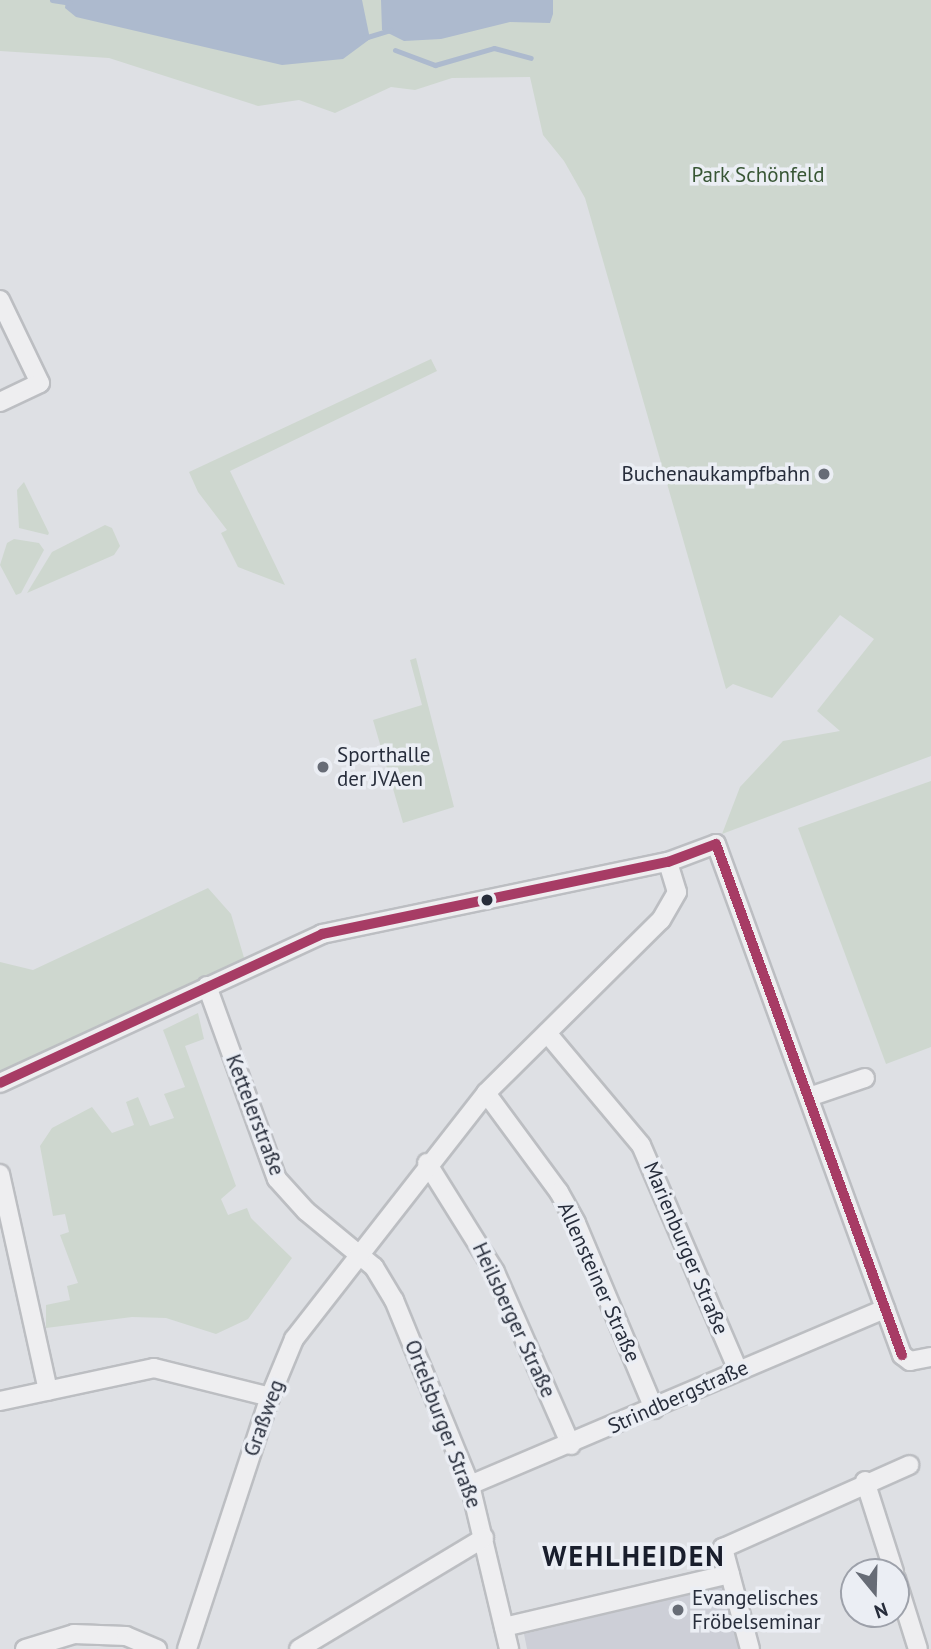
<!DOCTYPE html>
<html>
<head>
<meta charset="utf-8">
<style>
	body { margin:0 }
	#map { position:relative; width:931px; height:1649px; overflow:hidden; background:#dee0e4; font-family:"PT Sans",sans-serif }
	div>[style] { position:absolute }
	.built>* { inset:0; background:#cdcfd7 }
	.green>* { inset:0; background:#ced7cf }
	.water>* { inset:0; background:#adbace }
	.stream>* { height:5px; margin:-2.5px; padding:0 2.5px; transform-origin:2.5px; border-radius:2.5px; background:#adbace }
	.roads { filter:drop-shadow(2px 0 #bcbec2) drop-shadow(-2px 0 #bcbec2) drop-shadow(0 2px #bcbec2) drop-shadow(0 -2px #bcbec2) }
	.street>* { height:18px; margin:-9px; padding:0 9px; transform-origin:9px; border-radius:9px; background:#eeeef0 }
	.bus-1>* { height:10px; margin:-5px; padding:0 5px; transform-origin:5px; border-radius:5px; background:#a73c65 }
	.dots>* { width:19px; height:19px; translate:-50% -50%; box-sizing:border-box; border:4px solid #ebeef4; border-radius:50% }
	span { translate:-50% -50%; white-space:nowrap; text-align:center; line-height:1.15; -webkit-text-stroke:7px #ebeef4; paint-order:stroke }
	.park-label { font-size:21px; color:#385635 }
	.poi-label { font-size:21px; color:#272d3b }
	.right { translate:-100% -50%; text-align:right }
	.left { translate:0 -50%; text-align:left }
	.street-label { font-size:21px; color:#272d3b }
	.district-label { font-size:28px; color:#191e2c; font-weight:700; letter-spacing:2px }
	.north { position:absolute; left:840px; top:1558px; width:70px; height:70px; box-sizing:border-box; background:#ebeef4; border:2px solid #9da1aa; border-radius:50%; rotate:161deg; font-size:19px; font-weight:700; line-height:28px; text-align:center; color:#272d3b }
	.north::after { content:''; display:block; margin:auto; width:24px; height:32px; background:#676c76; clip-path:polygon(50% 0,100% 100%,50% 72%,0 100%) }
</style>
</head>
<body>
<div id="map">
	<div class="built">
		<div style="clip-path:polygon(725px 1586px,742px 1649px,527px 1649px,524px 1634px)"></div>
	</div>
	<div class="green">
		<div style="clip-path:polygon(0 0,931px 0,931px 756px,722px 834px,740px 787px,783px 741px,840px 731px,817px 711px,874px 639px,840px 615px,772px 698px,733px 684px,726px 689px,585px 198px,564px 161px,543px 135px,530px 77px,452px 78px,415px 90px,391px 87px,335px 113px,299px 100px,258px 106px,109px 58px,0 51px)"></div>
		<div style="clip-path:polygon(431px 359px,437px 371px,230px 471px,285px 585px,238px 567px,221px 533px,227px 530px,198px 492px,189px 472px)"></div>
		<div style="clip-path:polygon(24px 482px,49px 533px,48px 535px,19px 528px,17px 490px)"></div>
		<div style="clip-path:polygon(105px 525px,112px 528px,120px 546px,114px 555px,27px 593px,52px 552px)"></div>
		<div style="clip-path:polygon(14px 539px,39px 543px,44px 550px,21px 593px,16px 595px,0 565px,7px 543px)"></div>
		<div style="clip-path:polygon(416px 658px,454px 807px,403px 823px,373px 720px,422px 705px,410px 660px)"></div>
		<div style="clip-path:polygon(931px 781px,931px 1047px,886px 1064px,798px 828px)"></div>
		<div style="clip-path:polygon(208px 888px,231px 914px,245px 961px,0 1076px,0 962px,33px 970px)"></div>
		<div style="clip-path:polygon(198px 1013px,204px 1039px,185px 1046px,236px 1186px,221px 1199px,228px 1215px,247px 1208px,251px 1218px,292px 1258px,248px 1319px,216px 1334px,166px 1318px,132px 1317px,46px 1328px,46px 1305px,70px 1300px,67px 1286px,78px 1283px,60px 1235px,69px 1232px,65px 1214px,53px 1216px,40px 1146px,52px 1128px,92px 1107px,112px 1133px,134px 1125px,126px 1102px,138px 1097px,150px 1126px,174px 1118px,164px 1094px,185px 1087px,163px 1030px)"></div>
	</div>
	<div class="water">
		<div style="clip-path:polygon(66px 0,362px 0,370px 39px,343px 59px,282px 65px,76px 17px,65px 8px)"></div>
		<div style="clip-path:polygon(381px 0,553px 0,553px 14px,550px 23px,510px 22px,441px 39px,404px 41px,382px 30px)"></div>
	</div>
	<div class="stream">
		<div style="left:52px;top:0;width:18px;rotate:9deg"></div>
		<div style="left:364px;top:38px;width:28px;rotate:-17deg"></div>
		<div style="left:395px;top:50px;width:43px;rotate:20.6deg"></div>
		<div style="left:435px;top:65px;width:61px;rotate:-16.1deg"></div>
		<div style="left:494px;top:48px;width:38px;rotate:15deg"></div>
	</div>
	<div class="roads">
		<div class="street">
			<div style="left:0;top:300px;width:92px;rotate:64.3deg"></div>
			<div style="left:40px;top:383px;width:44px;rotate:154.6deg"></div>
			<div style="left:207px;top:986px;width:205px;rotate:70.1deg"></div>
			<div style="left:277px;top:1179px;width:43px;rotate:47.8deg"></div>
			<div style="left:306px;top:1211px;width:88px;rotate:39.5deg"></div>
			<div style="left:374px;top:1267px;width:39px;rotate:59deg"></div>
			<div style="left:394px;top:1300px;width:200px;rotate:67.7deg"></div>
			<div style="left:470px;top:1485px;width:169px;rotate:76.6deg"></div>
			<div style="left:547px;top:1033px;width:146px;rotate:50deg"></div>
			<div style="left:641px;top:1145px;width:245px;rotate:66.7deg"></div>
			<div style="left:0;top:1083px;width:355px;rotate:-24.8deg"></div>
			<div style="left:322px;top:934px;width:353px;rotate:-11.8deg"></div>
			<div style="left:668px;top:862px;width:51px;rotate:-20.6deg"></div>
			<div style="left:716px;top:844px;width:544px;rotate:70deg"></div>
			<div style="left:902px;top:1355px;width:10px;rotate:37deg"></div>
			<div style="left:910px;top:1361px;width:21px;rotate:-11deg"></div>
			<div style="left:486px;top:1093px;width:123px;rotate:53.6deg"></div>
			<div style="left:559px;top:1192px;width:35px;rotate:61deg"></div>
			<div style="left:576px;top:1223px;width:202px;rotate:67.2deg"></div>
			<div style="left:809px;top:1097px;width:59px;rotate:-18.7deg"></div>
			<div style="left:427px;top:1163px;width:128px;rotate:58deg"></div>
			<div style="left:495px;top:1272px;width:189px;rotate:66.3deg"></div>
			<div style="left:0;top:1174px;width:222px;rotate:77.5deg"></div>
			<div style="left:0;top:1401px;width:157px;rotate:-12.1deg"></div>
			<div style="left:154px;top:1368px;width:120px;rotate:14deg"></div>
			<div style="left:865px;top:1481px;width:96px;rotate:72.3deg"></div>
			<div style="left:470px;top:1485px;width:451px;rotate:-23deg"></div>
			<div style="left:896px;top:1579px;width:73px;rotate:72.6deg"></div>
			<div style="left:504px;top:1627px;width:232px;rotate:-13.2deg"></div>
			<div style="left:25px;top:1649px;width:51px;rotate:-17deg"></div>
			<div style="left:74px;top:1634px;width:52px;rotate:2.2deg"></div>
			<div style="left:126px;top:1636px;width:34px;rotate:23deg"></div>
			<div style="left:187px;top:1649px;width:265px;rotate:-71.8deg"></div>
			<div style="left:270px;top:1397px;width:63px;rotate:-67.5deg"></div>
			<div style="left:294px;top:1339px;width:312px;rotate:-52deg"></div>
			<div style="left:486px;top:1093px;width:246px;rotate:-44.7deg"></div>
			<div style="left:661px;top:920px;width:32px;rotate:-60deg"></div>
			<div style="left:677px;top:892px;width:31px;rotate:-107deg"></div>
			<div style="left:299px;top:1649px;width:216px;rotate:-31deg"></div>
			<div style="left:750px;top:1649px;width:105px;rotate:-105deg"></div>
			<div style="left:723px;top:1548px;width:204px;rotate:-24deg"></div>
		</div>
	</div>
	<div class="bus-1">
		<div style="left:716px;top:844px;width:544px;rotate:70deg"></div>
		<div style="left:0;top:1083px;width:355px;rotate:-24.8deg"></div>
		<div style="left:322px;top:934px;width:353px;rotate:-11.8deg"></div>
		<div style="left:668px;top:862px;width:51px;rotate:-20.6deg"></div>
	</div>
	<div class="dots">
		<div style="left:824px;top:474px;background:#676c76"></div>
		<div style="left:323px;top:767px;background:#676c76"></div>
		<div style="left:487px;top:900px;background:#272d3b"></div>
		<div style="left:678px;top:1610px;background:#676c76"></div>
	</div>
	<div class="park-label">
		<span style="left:758px;top:175px">Park Schönfeld</span>
	</div>
	<div class="poi-label">
		<span class="right" style="left:810px;top:474px">Buchenaukampfbahn</span>
		<span class="left" style="left:337px;top:767px">Sporthalle<br>der JVAen</span>
		<span class="left" style="left:692px;top:1610px">Evangelisches<br>Fröbelseminar</span>
	</div>
	<div class="street-label">
		<span style="left:255px;top:1115px;rotate:69deg">Kettelerstraße</span>
		<span style="left:686px;top:1248px;rotate:67deg">Marienburger Straße</span>
		<span style="left:599px;top:1282px;rotate:66deg">Allensteiner Straße</span>
		<span style="left:514px;top:1320px;rotate:65deg">Heilsberger Straße</span>
		<span style="left:678px;top:1397px;rotate:-24deg">Strindbergstraße</span>
		<span style="left:264px;top:1418px;rotate:-70deg">Graßweg</span>
		<span style="left:443px;top:1424px;rotate:69deg">Ortelsburger Straße</span>
	</div>
	<div class="district-label">
		<span style="left:634px;top:1556px">WEHLHEIDEN</span>
	</div>
	<div class="north">N</div>
</div>
</body>
</html>
